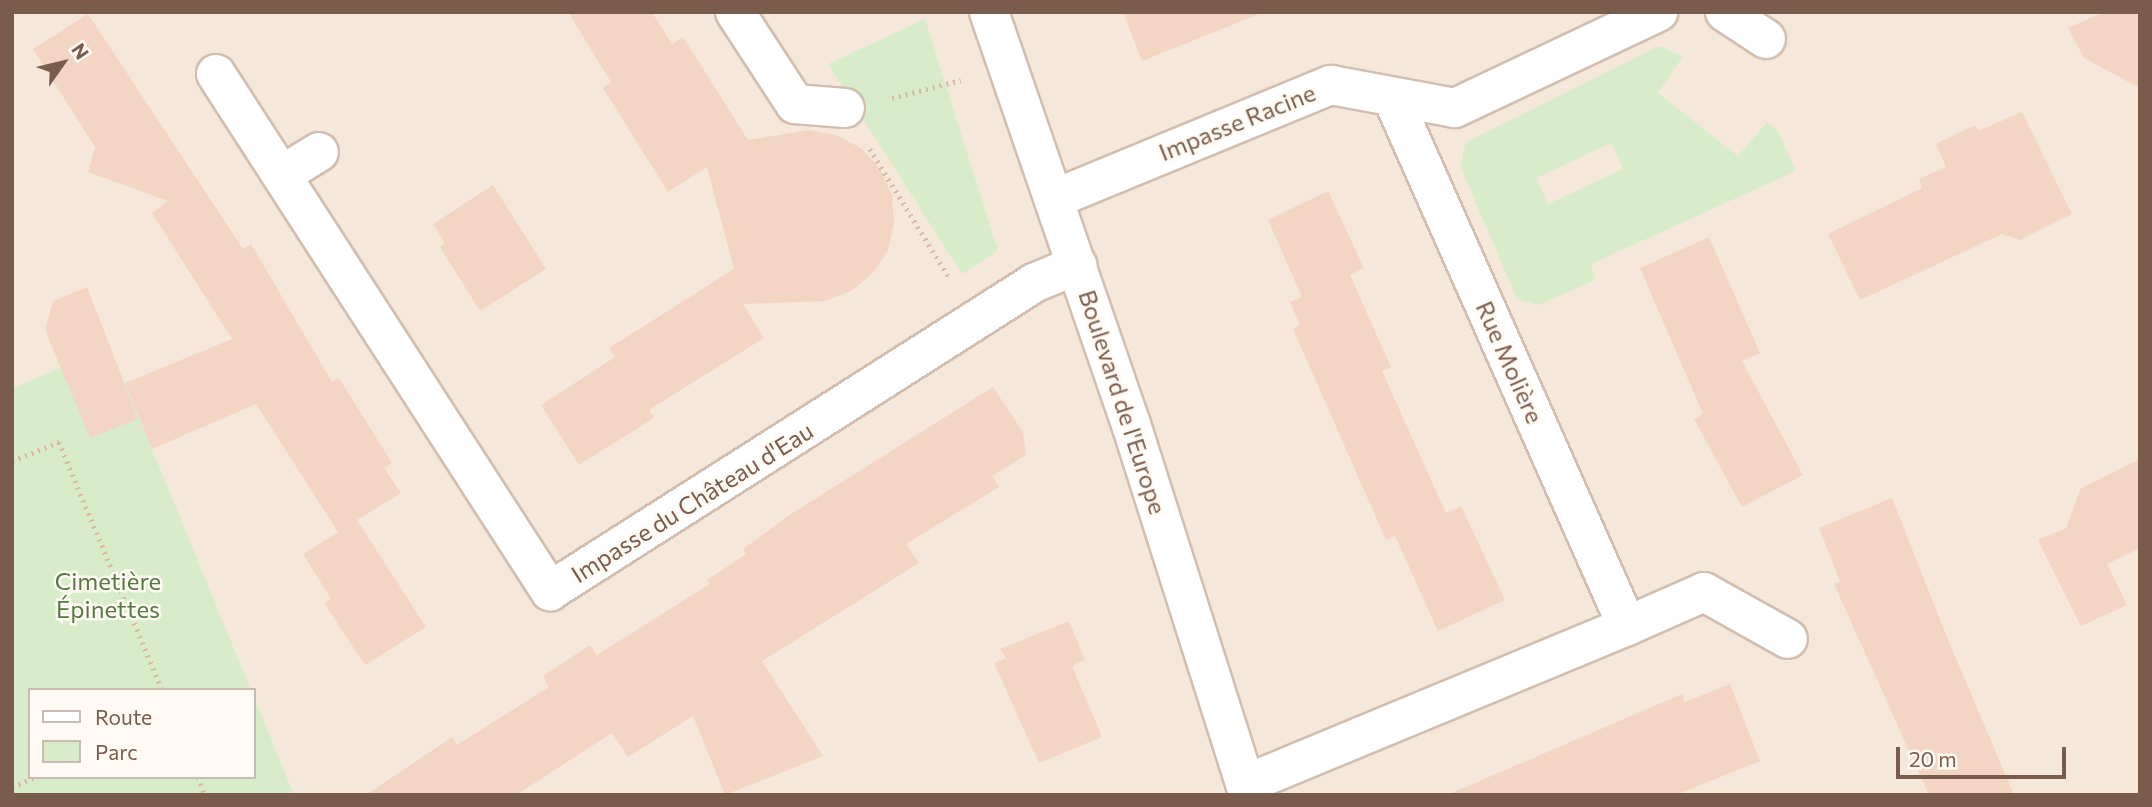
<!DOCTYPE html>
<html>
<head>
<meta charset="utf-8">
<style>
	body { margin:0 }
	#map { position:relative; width:2152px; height:807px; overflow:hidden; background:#fdf6ec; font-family:Commissioner,sans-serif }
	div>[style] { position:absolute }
	.residential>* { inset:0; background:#f5e8da }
	.green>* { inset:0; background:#d8ecc9 }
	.building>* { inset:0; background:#f3d5c3 }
	.path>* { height:4.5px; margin-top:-2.25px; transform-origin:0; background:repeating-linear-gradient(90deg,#d9b8a5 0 2px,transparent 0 7px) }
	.roads { filter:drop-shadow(2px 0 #d1beb0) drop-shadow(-2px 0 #d1beb0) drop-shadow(0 2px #d1beb0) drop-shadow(0 -2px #d1beb0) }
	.minor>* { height:38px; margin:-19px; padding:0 19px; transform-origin:19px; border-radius:19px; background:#fff }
	.tertiary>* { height:38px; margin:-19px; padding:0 19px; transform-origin:19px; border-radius:19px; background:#fff }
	span { translate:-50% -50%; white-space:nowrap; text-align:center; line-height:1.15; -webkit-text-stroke:5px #fffaf3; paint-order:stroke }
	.street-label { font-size:24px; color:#7a5c4d }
	.park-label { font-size:24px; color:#537a41 }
	.frame { position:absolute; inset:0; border:14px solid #7a5c4d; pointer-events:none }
	.legend { position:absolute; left:28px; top:688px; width:228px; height:91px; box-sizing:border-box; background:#fffaf3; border:2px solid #cabbb1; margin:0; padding:9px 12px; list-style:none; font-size:21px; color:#7a5c4d }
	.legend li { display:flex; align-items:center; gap:14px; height:35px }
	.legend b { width:35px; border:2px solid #cabbb1 }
	.north { position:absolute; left:28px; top:28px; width:70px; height:70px; -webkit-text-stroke:5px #fffaf3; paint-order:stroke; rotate:56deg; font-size:19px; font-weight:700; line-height:28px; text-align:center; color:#7a5c4d }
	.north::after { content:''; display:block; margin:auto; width:24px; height:32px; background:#7a5c4d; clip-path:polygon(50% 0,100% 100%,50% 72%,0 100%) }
	.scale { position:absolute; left:1896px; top:747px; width:170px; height:32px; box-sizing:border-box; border:4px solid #7a5c4d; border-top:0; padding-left:9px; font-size:21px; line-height:24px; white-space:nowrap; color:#7a5c4d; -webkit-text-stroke:5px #fffaf3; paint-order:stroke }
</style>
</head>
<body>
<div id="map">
	<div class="residential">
		<div style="clip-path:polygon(evenodd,12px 12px,2140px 12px,2140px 795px,12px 795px,12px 12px,30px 690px,254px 690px,254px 777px,30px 777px,30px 690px)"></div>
	</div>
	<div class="green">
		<div style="clip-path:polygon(925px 19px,998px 251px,962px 274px,828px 64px)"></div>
		<div style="clip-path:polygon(evenodd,1659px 46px,1683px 56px,1658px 93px,1738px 156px,1767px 122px,1776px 128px,1796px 171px,1591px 264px,1595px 280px,1538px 305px,1517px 299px,1460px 166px,1466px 142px,1659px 46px,1611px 143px,1623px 169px,1548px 204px,1536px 178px,1611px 143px)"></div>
		<div style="clip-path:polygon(110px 347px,251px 690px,30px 690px,30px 777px,254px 777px,254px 697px,294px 795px,12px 795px,12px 388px)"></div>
	</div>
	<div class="building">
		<div style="clip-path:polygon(568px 12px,652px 12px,672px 44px,683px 37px,748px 140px,809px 130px,836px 135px,861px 148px,880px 169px,892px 195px,894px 223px,888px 250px,873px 273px,851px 291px,825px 301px,743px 304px,764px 338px,649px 410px,654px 418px,579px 465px,541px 405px,615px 357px,609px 348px,734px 269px,707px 167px,668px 192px,603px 88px,611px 82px)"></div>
		<div style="clip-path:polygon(1123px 12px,1259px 12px,1259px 14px,1142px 61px)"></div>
		<div style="clip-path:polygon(2104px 12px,2140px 12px,2140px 88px,2084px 58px,2068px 28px)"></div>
		<div style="clip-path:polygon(88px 14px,243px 249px,251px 244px,332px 382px,339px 378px,392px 463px,384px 468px,401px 493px,357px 520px,426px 627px,365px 665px,324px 603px,331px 599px,303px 554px,338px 532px,256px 404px,152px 449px,125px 383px,232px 339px,152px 213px,168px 201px,88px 172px,95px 147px,33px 49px)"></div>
		<div style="clip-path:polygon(2022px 112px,2072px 214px,2020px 240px,2002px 234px,1860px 300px,1828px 234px,1922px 188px,1919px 179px,1946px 167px,1936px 144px,1975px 125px,1978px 131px)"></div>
		<div style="clip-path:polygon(493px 185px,546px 269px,480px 311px,440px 247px,445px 243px,433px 224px)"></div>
		<div style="clip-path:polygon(1328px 191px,1364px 268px,1350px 275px,1391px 367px,1382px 371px,1446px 513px,1461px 506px,1505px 600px,1438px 631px,1395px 536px,1386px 540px,1293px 329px,1300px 325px,1290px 302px,1302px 297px,1268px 220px)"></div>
		<div style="clip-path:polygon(1709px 237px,1760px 353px,1742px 361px,1803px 475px,1742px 507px,1694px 419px,1703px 414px,1640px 268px)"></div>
		<div style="clip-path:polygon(87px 287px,138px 419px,90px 438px,45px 330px,53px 301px)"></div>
		<div style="clip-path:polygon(993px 387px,1023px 432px,1026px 455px,992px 476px,999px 487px,906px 544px,919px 563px,762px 661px,823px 756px,725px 795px,693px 716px,628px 757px,612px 733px,516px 795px,366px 795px,452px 737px,457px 745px,549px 687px,543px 676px,590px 645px,597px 655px,710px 584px,707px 580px,746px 554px,743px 549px,791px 514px)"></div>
		<div style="clip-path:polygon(2140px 459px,2140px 548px,2107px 564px,2127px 605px,2081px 626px,2038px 540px,2066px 528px,2081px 488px)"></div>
		<div style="clip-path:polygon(1892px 498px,1949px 642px,2014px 795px,1929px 795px,1834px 584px,1840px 581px,1819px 528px)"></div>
		<div style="clip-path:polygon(1069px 621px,1085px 660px,1072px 666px,1102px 737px,1039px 763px,994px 663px,1006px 658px,1000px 649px)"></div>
		<div style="clip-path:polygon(1730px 684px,1760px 761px,1676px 795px,1447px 795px,1682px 694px,1685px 702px)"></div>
	</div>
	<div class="path">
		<div style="left:892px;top:98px;width:71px;rotate:-14.6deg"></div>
		<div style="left:870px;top:149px;width:153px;rotate:58.4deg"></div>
		<div style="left:12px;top:461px;width:51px;rotate:-22deg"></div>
		<div style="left:59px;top:442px;width:269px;rotate:67.4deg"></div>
		<div style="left:198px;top:777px;width:19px;rotate:69deg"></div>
		<div style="left:12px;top:787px;width:26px;rotate:-23deg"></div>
	</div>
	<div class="roads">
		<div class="minor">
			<div style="left:735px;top:12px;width:110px;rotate:56.9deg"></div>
			<div style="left:795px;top:104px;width:50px;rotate:4.6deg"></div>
			<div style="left:1725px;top:12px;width:49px;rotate:33.4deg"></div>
			<div style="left:216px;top:74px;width:616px;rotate:57.14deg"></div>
			<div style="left:550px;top:591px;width:574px;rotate:-32.47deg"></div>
			<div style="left:1034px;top:283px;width:47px;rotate:-22.7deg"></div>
			<div style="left:283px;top:174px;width:42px;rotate:-31.4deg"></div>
			<div style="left:1054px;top:199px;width:300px;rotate:-22.4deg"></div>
			<div style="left:1331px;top:85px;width:126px;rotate:10.5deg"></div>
			<div style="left:1455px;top:108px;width:225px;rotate:-25.3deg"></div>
			<div style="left:1627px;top:626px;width:84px;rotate:-23.8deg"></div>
			<div style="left:1704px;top:592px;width:96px;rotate:29.2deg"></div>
			<div style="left:1246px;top:784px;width:412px;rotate:-22.5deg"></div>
			<div style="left:1627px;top:626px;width:579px;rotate:-113.95deg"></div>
		</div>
		<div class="tertiary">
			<div style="left:989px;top:12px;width:436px;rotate:71deg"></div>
			<div style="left:1131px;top:424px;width:389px;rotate:72.4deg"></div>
		</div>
	</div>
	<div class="street-label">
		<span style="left:1237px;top:122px;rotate:-22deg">Impasse Racine</span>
		<span style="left:1510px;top:362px;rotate:66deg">Rue Molière</span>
		<span style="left:1123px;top:402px;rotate:72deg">Boulevard de l'Europe</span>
		<span style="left:692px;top:502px;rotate:-32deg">Impasse du Château d'Eau</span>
	</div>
	<div class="park-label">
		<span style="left:108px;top:595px">Cimetière<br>Épinettes</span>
	</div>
	<div class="frame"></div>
	<ul class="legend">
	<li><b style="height:9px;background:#fff"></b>Route</li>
	<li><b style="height:19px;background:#d8ecc9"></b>Parc</li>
	</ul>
	<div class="north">N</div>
	<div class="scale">20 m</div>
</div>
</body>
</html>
